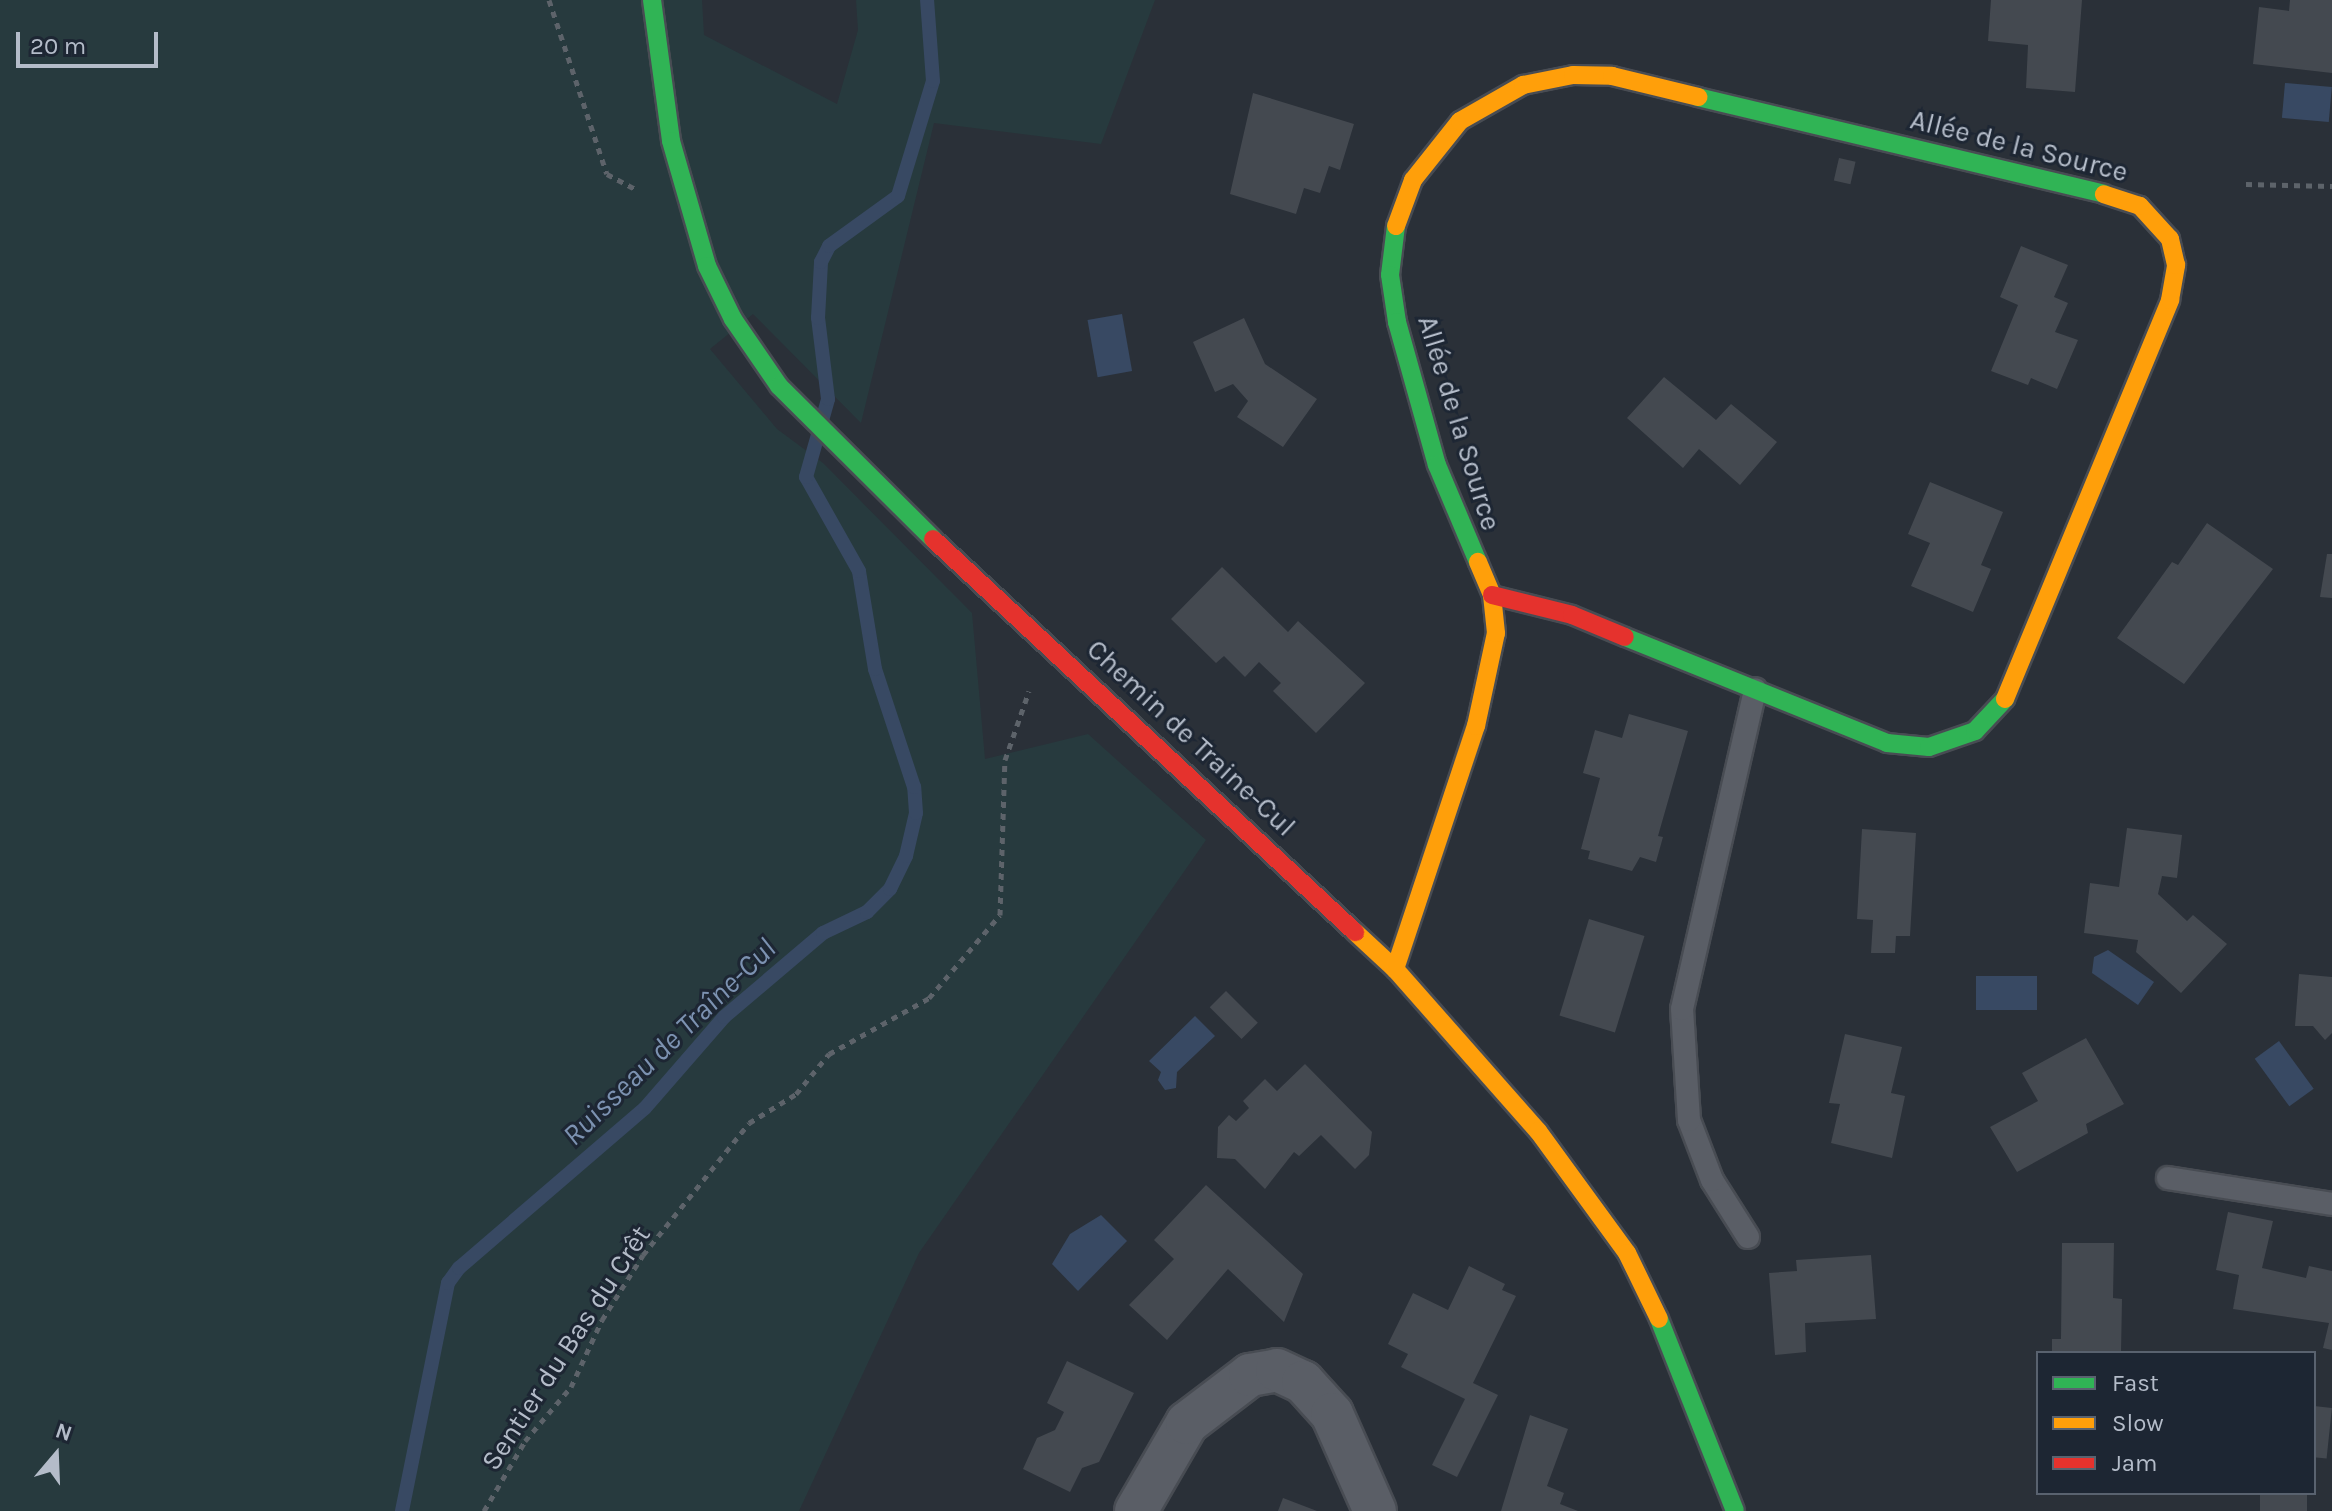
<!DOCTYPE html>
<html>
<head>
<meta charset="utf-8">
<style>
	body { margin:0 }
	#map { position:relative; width:2332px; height:1511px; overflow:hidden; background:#2a3038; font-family:Karla,sans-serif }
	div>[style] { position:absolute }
	.green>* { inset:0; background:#273a3e }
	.water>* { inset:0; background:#384963; transform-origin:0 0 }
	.stream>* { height:14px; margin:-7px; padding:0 7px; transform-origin:7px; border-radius:7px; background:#384963 }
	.building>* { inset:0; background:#444950; transform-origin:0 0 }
	.path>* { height:5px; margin-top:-2.5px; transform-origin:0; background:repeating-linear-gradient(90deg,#5d636a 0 6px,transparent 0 12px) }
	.roads { filter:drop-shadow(2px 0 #484c53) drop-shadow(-2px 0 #484c53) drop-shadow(0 2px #484c53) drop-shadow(0 -2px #484c53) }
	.lane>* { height:22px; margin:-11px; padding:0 11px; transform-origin:11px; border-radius:11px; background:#5a5e66 }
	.street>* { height:42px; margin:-21px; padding:0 21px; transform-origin:21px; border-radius:21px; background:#5a5e66 }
	.fast>* { height:18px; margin:-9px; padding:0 9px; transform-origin:9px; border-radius:9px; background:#30b455 }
	.slow>* { height:18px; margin:-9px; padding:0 9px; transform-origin:9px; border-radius:9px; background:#ff9f0a }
	.jam>* { height:18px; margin:-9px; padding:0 9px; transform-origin:9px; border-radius:9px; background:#e5322d }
	span { translate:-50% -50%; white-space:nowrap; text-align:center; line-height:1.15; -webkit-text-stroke:6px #1d2633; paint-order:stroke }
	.street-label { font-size:28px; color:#b4bcc9 }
	.water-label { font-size:30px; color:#7c92b1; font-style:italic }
	.legend { position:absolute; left:2036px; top:1351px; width:280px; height:144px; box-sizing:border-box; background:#1d2633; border:2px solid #59626f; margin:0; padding:10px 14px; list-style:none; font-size:24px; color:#b4bcc9 }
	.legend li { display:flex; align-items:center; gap:16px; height:40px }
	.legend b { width:40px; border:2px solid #59626f }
	.north { position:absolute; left:16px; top:1415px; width:80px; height:80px; -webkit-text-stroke:6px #1d2633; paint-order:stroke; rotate:19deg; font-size:22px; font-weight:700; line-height:32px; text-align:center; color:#b4bcc9 }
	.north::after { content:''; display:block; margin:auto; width:28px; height:36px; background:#b4bcc9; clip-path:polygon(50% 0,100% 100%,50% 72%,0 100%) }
	.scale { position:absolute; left:16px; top:32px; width:142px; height:36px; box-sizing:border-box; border:4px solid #b4bcc9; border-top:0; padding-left:10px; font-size:24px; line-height:28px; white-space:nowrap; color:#b4bcc9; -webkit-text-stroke:6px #1d2633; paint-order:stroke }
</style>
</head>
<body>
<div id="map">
	<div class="green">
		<div style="clip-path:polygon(0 0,702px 0,704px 35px,837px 104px,858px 30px,856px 0,1155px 0,1101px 144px,934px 123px,861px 423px,753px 314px,710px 349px,777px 429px,823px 463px,972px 613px,985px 759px,1088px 734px,1206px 840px,919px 1253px,799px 1511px,0 1511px)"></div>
	</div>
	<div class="water">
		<div style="left:2285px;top:83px;width:47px;height:35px;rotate:5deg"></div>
		<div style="left:1122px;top:314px;width:58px;height:35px;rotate:80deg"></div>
		<div style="clip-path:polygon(2108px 950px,2154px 982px,2138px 1005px,2092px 973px,2094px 957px)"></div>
		<div style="left:2037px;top:976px;width:34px;height:61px;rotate:90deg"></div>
		<div style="clip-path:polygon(1195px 1016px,1215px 1036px,1177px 1072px,1176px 1088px,1165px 1090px,1158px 1080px,1161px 1072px,1149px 1061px)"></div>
		<div style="left:2279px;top:1041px;width:59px;height:30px;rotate:54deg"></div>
		<div style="clip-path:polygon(1101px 1215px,1127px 1241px,1078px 1291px,1052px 1264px,1070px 1234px)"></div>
	</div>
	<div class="stream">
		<div style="left:402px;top:1511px;width:233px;rotate:-78.6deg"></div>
		<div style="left:448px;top:1283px;width:19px;rotate:-54deg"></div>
		<div style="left:459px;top:1268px;width:245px;rotate:-40.7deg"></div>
		<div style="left:645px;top:1108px;width:121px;rotate:-49deg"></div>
		<div style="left:724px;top:1017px;width:130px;rotate:-40.3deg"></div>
		<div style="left:823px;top:933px;width:49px;rotate:-25.5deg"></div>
		<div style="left:867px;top:912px;width:33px;rotate:-45deg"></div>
		<div style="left:890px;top:889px;width:37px;rotate:-64deg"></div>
		<div style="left:906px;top:856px;width:44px;rotate:-76.9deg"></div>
		<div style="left:916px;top:813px;width:26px;rotate:-94deg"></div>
		<div style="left:914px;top:787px;width:124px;rotate:-108.3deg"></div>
		<div style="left:875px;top:669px;width:99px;rotate:-99.3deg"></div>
		<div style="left:859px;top:571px;width:108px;rotate:-119.4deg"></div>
		<div style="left:806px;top:477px;width:81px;rotate:-74.2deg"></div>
		<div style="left:828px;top:399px;width:82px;rotate:-97deg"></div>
		<div style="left:818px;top:318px;width:56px;rotate:-86.9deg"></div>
		<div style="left:821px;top:262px;width:18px;rotate:-63deg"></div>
		<div style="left:829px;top:246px;width:85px;rotate:-35.9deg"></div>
		<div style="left:898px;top:196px;width:120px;rotate:-73.1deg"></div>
		<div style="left:933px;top:81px;width:81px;rotate:-94.2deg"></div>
	</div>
	<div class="building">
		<div style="clip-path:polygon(1991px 0,2082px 0,2075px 92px,2026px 88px,2028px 45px,1988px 41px)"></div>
		<div style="clip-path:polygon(2290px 0,2332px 0,2332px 73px,2253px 64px,2259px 7px,2289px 11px)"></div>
		<div style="clip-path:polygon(1253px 93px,1354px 124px,1340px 170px,1329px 166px,1320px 193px,1304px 188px,1296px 214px,1230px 194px)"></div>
		<div style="left:1839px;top:158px;width:17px;height:23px;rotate:13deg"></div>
		<div style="clip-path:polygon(2021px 246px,2068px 265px,2054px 297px,2068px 303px,2055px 332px,2078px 340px,2057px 389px,2031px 378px,2028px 385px,1991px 371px,2018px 305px,2000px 297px)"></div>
		<div style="clip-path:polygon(1244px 318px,1265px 364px,1317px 399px,1283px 447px,1237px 417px,1248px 401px,1233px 384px,1215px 392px,1193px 342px)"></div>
		<div style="clip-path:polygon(1664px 377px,1716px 420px,1731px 404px,1777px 442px,1740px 485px,1699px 449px,1683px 468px,1627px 418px)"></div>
		<div style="clip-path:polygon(1930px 482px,2003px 512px,1981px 565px,1991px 569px,1973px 612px,1911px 586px,1930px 543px,1908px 534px)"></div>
		<div style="clip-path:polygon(2207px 523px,2273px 569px,2184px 684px,2117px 638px,2172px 562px,2178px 565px)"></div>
		<div style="clip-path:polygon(2327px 554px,2332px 554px,2332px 598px,2320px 597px)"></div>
		<div style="clip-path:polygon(1222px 567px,1288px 632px,1298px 621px,1365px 683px,1316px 733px,1273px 691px,1281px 683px,1259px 662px,1245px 677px,1224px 656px,1216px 663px,1171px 619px)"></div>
		<div style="clip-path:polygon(1629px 714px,1688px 731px,1658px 836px,1663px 837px,1656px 862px,1640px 857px,1632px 871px,1588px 859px,1590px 851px,1581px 849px,1600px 778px,1583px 773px,1595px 730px,1622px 738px)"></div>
		<div style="clip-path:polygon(2127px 828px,2182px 835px,2177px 878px,2162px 876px,2158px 894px,2187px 921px,2193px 915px,2227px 944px,2181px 993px,2136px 952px,2138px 940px,2084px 933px,2090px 883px,2119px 887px)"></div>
		<div style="clip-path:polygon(1862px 829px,1916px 833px,1910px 936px,1896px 936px,1895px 953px,1871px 953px,1873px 920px,1857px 919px)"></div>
		<div style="left:1589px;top:919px;width:58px;height:101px;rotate:17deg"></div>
		<div style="clip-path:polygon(2299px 974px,2332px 977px,2332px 1033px,2325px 1040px,2313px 1026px,2295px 1026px)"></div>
		<div style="left:1226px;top:991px;width:45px;height:23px;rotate:45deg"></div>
		<div style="clip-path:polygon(1845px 1034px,1902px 1047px,1891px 1093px,1905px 1096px,1892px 1158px,1831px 1143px,1840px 1104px,1829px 1103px)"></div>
		<div style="clip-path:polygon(2086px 1038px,2124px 1104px,2086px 1124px,2088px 1133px,2017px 1172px,1990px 1127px,2038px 1101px,2022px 1073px)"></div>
		<div style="clip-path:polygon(1305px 1064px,1372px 1132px,1369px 1155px,1355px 1169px,1321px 1135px,1299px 1156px,1294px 1152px,1265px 1189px,1235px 1159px,1217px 1158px,1218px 1127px,1229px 1115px,1236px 1121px,1249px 1108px,1243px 1101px,1265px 1079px,1277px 1091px)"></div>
		<div style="clip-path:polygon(1206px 1185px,1303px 1274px,1284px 1322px,1228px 1269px,1167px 1340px,1129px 1305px,1174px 1259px,1154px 1240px)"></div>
		<div style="clip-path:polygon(2228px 1212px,2273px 1221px,2262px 1268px,2306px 1278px,2309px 1266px,2332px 1271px,2332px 1350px,2323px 1348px,2329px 1323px,2233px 1309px,2239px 1275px,2216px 1270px)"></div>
		<div style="clip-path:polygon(2062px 1243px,2114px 1243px,2113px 1298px,2122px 1299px,2121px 1353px,2052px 1353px,2052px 1339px,2061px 1339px)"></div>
		<div style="clip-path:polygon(1871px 1255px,1876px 1319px,1805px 1323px,1806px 1352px,1775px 1355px,1769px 1273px,1797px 1271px,1796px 1260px)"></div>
		<div style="clip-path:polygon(1469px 1266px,1505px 1284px,1502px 1290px,1516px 1296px,1473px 1383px,1498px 1395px,1457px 1477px,1432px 1465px,1465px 1399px,1401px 1367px,1408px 1354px,1388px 1344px,1413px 1293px,1448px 1310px)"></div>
		<div style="clip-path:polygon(1067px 1361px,1134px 1393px,1099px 1462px,1082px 1468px,1070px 1492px,1023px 1469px,1037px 1438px,1055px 1430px,1064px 1412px,1047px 1403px)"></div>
		<div style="left:2314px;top:1406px;width:18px;height:51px;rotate:6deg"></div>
		<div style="clip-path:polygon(1530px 1415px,1568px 1429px,1547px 1486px,1564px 1493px,1560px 1504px,1578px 1511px,1501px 1511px)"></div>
		<div style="left:2260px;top:1493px;width:47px;height:18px"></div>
		<div style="clip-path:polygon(1283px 1498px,1317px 1511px,1278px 1511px)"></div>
	</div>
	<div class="path">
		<div style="left:549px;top:0;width:183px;rotate:71.6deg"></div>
		<div style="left:607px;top:174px;width:32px;rotate:28deg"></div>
		<div style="left:2246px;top:184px;width:86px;rotate:1.3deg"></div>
		<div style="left:484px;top:1511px;width:81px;rotate:-59.6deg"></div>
		<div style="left:525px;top:1441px;width:71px;rotate:-49.6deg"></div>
		<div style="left:571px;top:1387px;width:74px;rotate:-65.2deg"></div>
		<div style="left:602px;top:1320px;width:77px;rotate:-57.8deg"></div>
		<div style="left:643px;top:1255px;width:169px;rotate:-51.2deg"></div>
		<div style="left:749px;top:1123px;width:55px;rotate:-31.7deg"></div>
		<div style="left:796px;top:1094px;width:52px;rotate:-50.5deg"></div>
		<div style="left:829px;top:1054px;width:115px;rotate:-29.2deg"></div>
		<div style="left:929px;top:998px;width:109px;rotate:-49.5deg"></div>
		<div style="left:1000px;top:915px;width:155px;rotate:-88.2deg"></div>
		<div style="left:1005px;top:760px;width:73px;rotate:-70.8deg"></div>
	</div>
	<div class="roads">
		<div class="lane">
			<div style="left:2168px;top:1178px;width:166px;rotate:9deg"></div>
			<div style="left:1748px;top:1237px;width:67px;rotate:-122.3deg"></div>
			<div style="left:1712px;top:1180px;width:64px;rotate:-111deg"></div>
			<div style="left:1689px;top:1120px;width:111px;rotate:-93.6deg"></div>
			<div style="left:1682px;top:1009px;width:328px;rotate:-77.1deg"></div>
		</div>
		<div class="street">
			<div style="left:1136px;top:1511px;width:102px;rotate:-59.9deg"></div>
			<div style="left:1187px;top:1423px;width:79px;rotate:-37.3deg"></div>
			<div style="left:1250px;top:1375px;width:27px;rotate:-10deg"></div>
			<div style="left:1277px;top:1370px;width:29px;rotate:25deg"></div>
			<div style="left:1303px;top:1382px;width:43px;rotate:47.8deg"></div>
			<div style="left:1332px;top:1414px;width:106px;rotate:66.1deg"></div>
		</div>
		<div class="fast">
			<div style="left:652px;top:0;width:142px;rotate:82.3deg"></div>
			<div style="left:671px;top:141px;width:130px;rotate:73.9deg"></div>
			<div style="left:707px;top:266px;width:59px;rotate:63.9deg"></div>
			<div style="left:733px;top:319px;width:81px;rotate:55.5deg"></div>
			<div style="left:779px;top:386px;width:217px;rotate:44.8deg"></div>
			<div style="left:1698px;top:97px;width:417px;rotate:13.4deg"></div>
			<div style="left:1396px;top:226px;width:49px;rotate:97deg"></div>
			<div style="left:1390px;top:275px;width:48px;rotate:81.5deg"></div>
			<div style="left:1397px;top:322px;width:148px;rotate:74.4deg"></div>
			<div style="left:1437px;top:465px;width:105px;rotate:67.1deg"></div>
			<div style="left:1625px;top:637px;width:283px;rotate:22deg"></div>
			<div style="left:1887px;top:743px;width:42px;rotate:5.4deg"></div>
			<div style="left:1929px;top:747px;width:49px;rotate:-19.2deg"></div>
			<div style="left:1975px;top:731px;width:44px;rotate:-46.8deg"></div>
			<div style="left:1659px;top:1319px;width:206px;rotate:68.4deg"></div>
		</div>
		<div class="slow">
			<div style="left:1396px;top:226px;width:49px;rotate:-69.7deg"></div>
			<div style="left:1413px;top:180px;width:75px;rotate:-51.5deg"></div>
			<div style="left:1460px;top:121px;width:73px;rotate:-29.7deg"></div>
			<div style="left:1523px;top:85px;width:51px;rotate:-11.3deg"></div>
			<div style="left:1573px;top:75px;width:39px;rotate:1deg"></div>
			<div style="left:1612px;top:76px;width:89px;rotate:13.7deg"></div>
			<div style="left:2005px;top:699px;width:432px;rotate:-67.5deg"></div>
			<div style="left:2170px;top:300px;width:36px;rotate:-80deg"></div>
			<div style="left:2176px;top:265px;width:27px;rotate:-103deg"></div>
			<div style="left:2170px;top:239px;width:45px;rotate:-132.3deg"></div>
			<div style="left:2140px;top:206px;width:38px;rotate:-162deg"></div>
			<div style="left:1355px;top:932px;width:54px;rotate:42.8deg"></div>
			<div style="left:1395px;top:969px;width:216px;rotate:48.6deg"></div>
			<div style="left:1538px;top:1131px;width:151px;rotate:53.9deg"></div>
			<div style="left:1627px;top:1253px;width:73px;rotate:64.1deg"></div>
			<div style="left:1395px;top:969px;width:256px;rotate:-71.6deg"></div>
			<div style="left:1476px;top:726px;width:95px;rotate:-77.9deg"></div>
			<div style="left:1496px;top:633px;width:38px;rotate:-96deg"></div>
			<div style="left:1492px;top:595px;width:36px;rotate:-113deg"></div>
		</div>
		<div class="jam">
			<div style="left:933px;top:539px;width:577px;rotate:42.96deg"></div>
			<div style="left:1492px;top:595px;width:82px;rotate:14deg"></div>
			<div style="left:1572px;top:615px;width:57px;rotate:22.5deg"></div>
		</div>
	</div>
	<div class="street-label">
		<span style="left:2019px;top:146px;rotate:14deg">Allée de la Source</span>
		<span style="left:1459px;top:423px;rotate:73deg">Allée de la Source</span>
		<span style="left:1191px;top:738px;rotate:43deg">Chemin de Traine-Cul</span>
		<span style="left:566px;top:1348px;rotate:-57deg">Sentier du Bas du Crêt</span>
	</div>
	<div class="water-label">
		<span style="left:669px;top:1042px;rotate:-44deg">Ruisseau de Traîne-Cul</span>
	</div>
	<ul class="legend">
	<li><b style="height:10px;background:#30b455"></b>Fast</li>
	<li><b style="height:10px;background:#ff9f0a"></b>Slow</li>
	<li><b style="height:10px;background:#e5322d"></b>Jam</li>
	</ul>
	<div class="north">N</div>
	<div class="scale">20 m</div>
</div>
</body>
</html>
